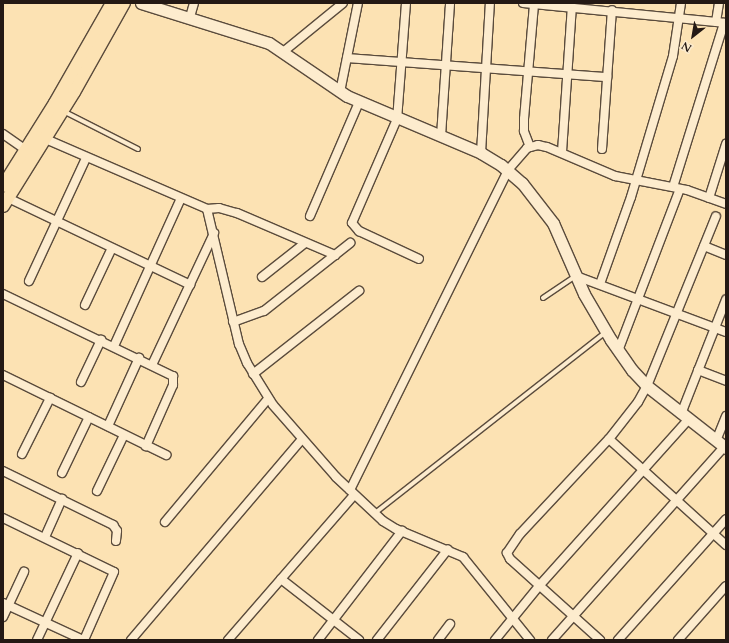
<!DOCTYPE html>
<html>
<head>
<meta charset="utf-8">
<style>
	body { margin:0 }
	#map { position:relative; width:729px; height:643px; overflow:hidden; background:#fce2b3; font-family:Cardo,serif }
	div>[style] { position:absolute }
	.roads { filter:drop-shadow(1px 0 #5a4b3c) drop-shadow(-1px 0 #5a4b3c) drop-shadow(0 1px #5a4b3c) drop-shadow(0 -1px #5a4b3c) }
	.lane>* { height:4px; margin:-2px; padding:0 2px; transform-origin:2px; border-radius:2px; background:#fdecce }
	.street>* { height:8px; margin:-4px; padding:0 4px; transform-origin:4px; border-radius:4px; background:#fdecce }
	.secondary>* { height:11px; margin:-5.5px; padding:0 5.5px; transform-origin:5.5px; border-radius:5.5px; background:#fdecce }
	.primary>* { height:12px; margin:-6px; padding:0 6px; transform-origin:6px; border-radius:6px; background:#fce2b3 }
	span { translate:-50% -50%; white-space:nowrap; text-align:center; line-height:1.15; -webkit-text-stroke:3px #fdecce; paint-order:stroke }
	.frame { position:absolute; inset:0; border:4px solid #241914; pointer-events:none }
	.north { position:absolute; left:673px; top:16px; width:40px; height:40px; -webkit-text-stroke:3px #fdecce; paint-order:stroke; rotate:211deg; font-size:11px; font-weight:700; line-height:16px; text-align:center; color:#241914 }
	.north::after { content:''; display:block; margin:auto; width:14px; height:18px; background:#241914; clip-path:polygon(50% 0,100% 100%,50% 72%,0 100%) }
</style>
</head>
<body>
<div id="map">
	<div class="roads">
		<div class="lane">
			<div style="left:63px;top:111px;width:84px;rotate:26.9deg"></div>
			<div style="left:543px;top:298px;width:40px;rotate:-34deg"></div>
			<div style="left:375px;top:513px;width:293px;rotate:-38.1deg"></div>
		</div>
		<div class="street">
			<div style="left:406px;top:3px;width:116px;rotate:94.4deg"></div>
			<div style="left:397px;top:119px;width:113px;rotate:113.4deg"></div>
			<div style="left:352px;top:223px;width:11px;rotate:49deg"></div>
			<div style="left:359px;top:231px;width:66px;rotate:25deg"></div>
			<div style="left:523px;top:3px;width:204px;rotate:5.6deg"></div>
			<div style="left:190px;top:17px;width:15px;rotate:-74deg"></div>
			<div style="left:716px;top:22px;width:19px;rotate:-81deg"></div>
			<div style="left:283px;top:52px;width:77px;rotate:-39.2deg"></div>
			<div style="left:347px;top:58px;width:261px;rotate:4.2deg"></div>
			<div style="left:340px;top:92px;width:91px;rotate:-78.6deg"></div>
			<div style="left:3px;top:134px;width:28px;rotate:35deg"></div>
			<div style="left:441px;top:136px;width:133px;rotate:-86.1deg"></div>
			<div style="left:41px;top:137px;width:181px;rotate:23.4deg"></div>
			<div style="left:207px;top:209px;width:139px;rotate:76.7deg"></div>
			<div style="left:239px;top:344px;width:21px;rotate:67deg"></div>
			<div style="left:247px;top:363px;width:49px;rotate:58.2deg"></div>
			<div style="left:273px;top:405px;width:96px;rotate:48.8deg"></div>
			<div style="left:336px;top:477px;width:64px;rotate:43.1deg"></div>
			<div style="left:383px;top:521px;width:15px;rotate:32deg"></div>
			<div style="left:396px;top:529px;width:73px;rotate:22.7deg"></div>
			<div style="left:463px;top:557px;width:107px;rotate:51.1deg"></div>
			<div style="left:530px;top:147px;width:17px;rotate:-111deg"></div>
			<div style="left:524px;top:131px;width:12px;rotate:-90deg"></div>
			<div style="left:524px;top:119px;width:115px;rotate:-85deg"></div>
			<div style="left:602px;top:149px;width:139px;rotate:-85.9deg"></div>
			<div style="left:562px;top:152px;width:145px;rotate:-86.1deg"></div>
			<div style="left:481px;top:153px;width:150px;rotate:-86.6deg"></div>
			<div style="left:673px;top:187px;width:172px;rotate:-72.7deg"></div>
			<div style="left:8px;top:198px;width:202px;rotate:25.5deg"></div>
			<div style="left:709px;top:198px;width:57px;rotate:-72.5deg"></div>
			<div style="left:207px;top:209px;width:12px;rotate:-5deg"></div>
			<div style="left:219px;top:208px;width:19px;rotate:16deg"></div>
			<div style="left:237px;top:213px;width:107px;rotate:23.2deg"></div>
			<div style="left:310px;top:216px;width:124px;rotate:-66.7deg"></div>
			<div style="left:704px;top:246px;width:24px;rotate:22deg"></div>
			<div style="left:576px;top:276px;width:160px;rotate:20.5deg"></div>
			<div style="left:262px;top:277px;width:55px;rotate:-38.3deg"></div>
			<div style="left:29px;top:281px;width:136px;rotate:-65.1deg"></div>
			<div style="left:600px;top:284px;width:92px;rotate:-70.4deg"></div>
			<div style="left:631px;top:197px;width:147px;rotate:-73.4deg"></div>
			<div style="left:673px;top:56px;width:54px;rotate:-81.4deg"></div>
			<div style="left:3px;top:294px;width:189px;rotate:25.8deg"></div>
			<div style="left:173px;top:376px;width:9px;rotate:90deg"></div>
			<div style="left:173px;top:385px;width:67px;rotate:113.9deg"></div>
			<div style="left:85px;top:305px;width:63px;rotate:-64.7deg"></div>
			<div style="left:233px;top:322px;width:33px;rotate:-20deg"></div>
			<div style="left:264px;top:311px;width:110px;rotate:-38.3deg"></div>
			<div style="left:114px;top:346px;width:162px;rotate:-65.6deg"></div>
			<div style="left:618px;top:351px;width:173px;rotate:-69.1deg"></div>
			<div style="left:152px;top:365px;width:146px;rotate:-64.8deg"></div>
			<div style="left:698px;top:370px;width:30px;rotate:21deg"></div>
			<div style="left:253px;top:374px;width:135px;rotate:-38.1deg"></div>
			<div style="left:3px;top:375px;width:182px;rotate:26.1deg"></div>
			<div style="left:81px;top:382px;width:47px;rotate:-64.5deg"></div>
			<div style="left:681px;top:414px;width:123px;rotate:-68.5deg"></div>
			<div style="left:108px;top:426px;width:75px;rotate:-65.5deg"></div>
			<div style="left:609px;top:439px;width:158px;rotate:42.2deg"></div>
			<div style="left:716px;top:441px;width:27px;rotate:-68deg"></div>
			<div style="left:22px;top:454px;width:63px;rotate:-63.4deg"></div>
			<div style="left:3px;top:471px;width:123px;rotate:26.1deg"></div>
			<div style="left:113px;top:525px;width:7px;rotate:56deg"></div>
			<div style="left:117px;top:531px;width:10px;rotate:96deg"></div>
			<div style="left:62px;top:473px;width:62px;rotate:-64.3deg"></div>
			<div style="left:350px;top:490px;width:357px;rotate:-63.7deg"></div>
			<div style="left:508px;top:170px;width:29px;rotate:-49deg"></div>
			<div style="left:527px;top:148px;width:11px;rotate:-15deg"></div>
			<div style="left:538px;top:145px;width:9px;rotate:13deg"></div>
			<div style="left:547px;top:147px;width:74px;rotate:23.1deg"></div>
			<div style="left:615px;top:176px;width:73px;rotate:11deg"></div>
			<div style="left:687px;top:190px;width:41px;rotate:19.7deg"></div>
			<div style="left:97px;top:491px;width:62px;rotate:-64.3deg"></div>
			<div style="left:3px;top:518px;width:123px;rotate:25.9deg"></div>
			<div style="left:114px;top:572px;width:74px;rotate:113.8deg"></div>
			<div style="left:165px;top:522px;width:160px;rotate:-50.1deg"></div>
			<div style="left:45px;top:537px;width:42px;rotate:-65.9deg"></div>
			<div style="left:281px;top:579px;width:99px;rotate:38deg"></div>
			<div style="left:3px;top:603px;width:88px;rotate:24.8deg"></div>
			<div style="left:3px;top:617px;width:50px;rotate:-65deg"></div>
			<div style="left:37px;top:640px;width:96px;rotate:-64.8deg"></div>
			<div style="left:131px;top:640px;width:262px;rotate:-49.6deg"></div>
			<div style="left:228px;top:640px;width:192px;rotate:-49deg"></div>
			<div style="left:318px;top:640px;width:138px;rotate:-52.4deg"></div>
			<div style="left:377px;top:640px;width:115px;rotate:-52deg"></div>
			<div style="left:438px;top:640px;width:20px;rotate:-53deg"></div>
			<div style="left:495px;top:640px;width:70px;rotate:-50.8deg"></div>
			<div style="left:539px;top:586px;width:223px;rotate:-48.1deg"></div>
			<div style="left:552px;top:640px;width:259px;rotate:-48.3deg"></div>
			<div style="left:600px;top:640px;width:121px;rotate:-138deg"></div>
			<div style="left:510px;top:559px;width:7px;rotate:-117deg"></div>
			<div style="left:507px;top:553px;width:23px;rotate:-56deg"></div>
			<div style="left:520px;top:534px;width:130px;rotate:-46.9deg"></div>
			<div style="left:609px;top:439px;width:47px;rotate:-51.9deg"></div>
			<div style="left:638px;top:402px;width:18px;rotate:-61deg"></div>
			<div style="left:647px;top:386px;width:183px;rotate:-67.9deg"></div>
			<div style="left:618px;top:640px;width:162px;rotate:-48.2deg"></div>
			<div style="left:678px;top:640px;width:72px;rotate:-48.4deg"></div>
		</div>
		<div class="secondary">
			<div style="left:141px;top:3px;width:134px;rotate:17.4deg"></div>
			<div style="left:269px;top:43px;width:94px;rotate:34.2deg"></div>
			<div style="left:347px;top:96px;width:146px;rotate:23deg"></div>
			<div style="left:481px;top:153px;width:23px;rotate:31deg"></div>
			<div style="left:501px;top:165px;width:28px;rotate:41deg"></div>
			<div style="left:522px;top:183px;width:51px;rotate:52.2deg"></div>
			<div style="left:553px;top:223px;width:77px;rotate:66.4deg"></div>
			<div style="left:584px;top:294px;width:53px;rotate:59.6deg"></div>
			<div style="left:611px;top:340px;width:37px;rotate:55deg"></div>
			<div style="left:632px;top:370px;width:22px;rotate:47deg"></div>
			<div style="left:647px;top:386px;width:100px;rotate:38.1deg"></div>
		</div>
		<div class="primary">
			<div style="left:3px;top:186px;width:98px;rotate:-57.9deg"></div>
			<div style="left:55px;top:103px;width:115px;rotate:-60.3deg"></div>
			<div style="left:3px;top:206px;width:134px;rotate:-58.1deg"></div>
			<div style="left:74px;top:92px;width:102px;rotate:-60.7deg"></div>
		</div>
	</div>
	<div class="frame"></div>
	<div class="north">N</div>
</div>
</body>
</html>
